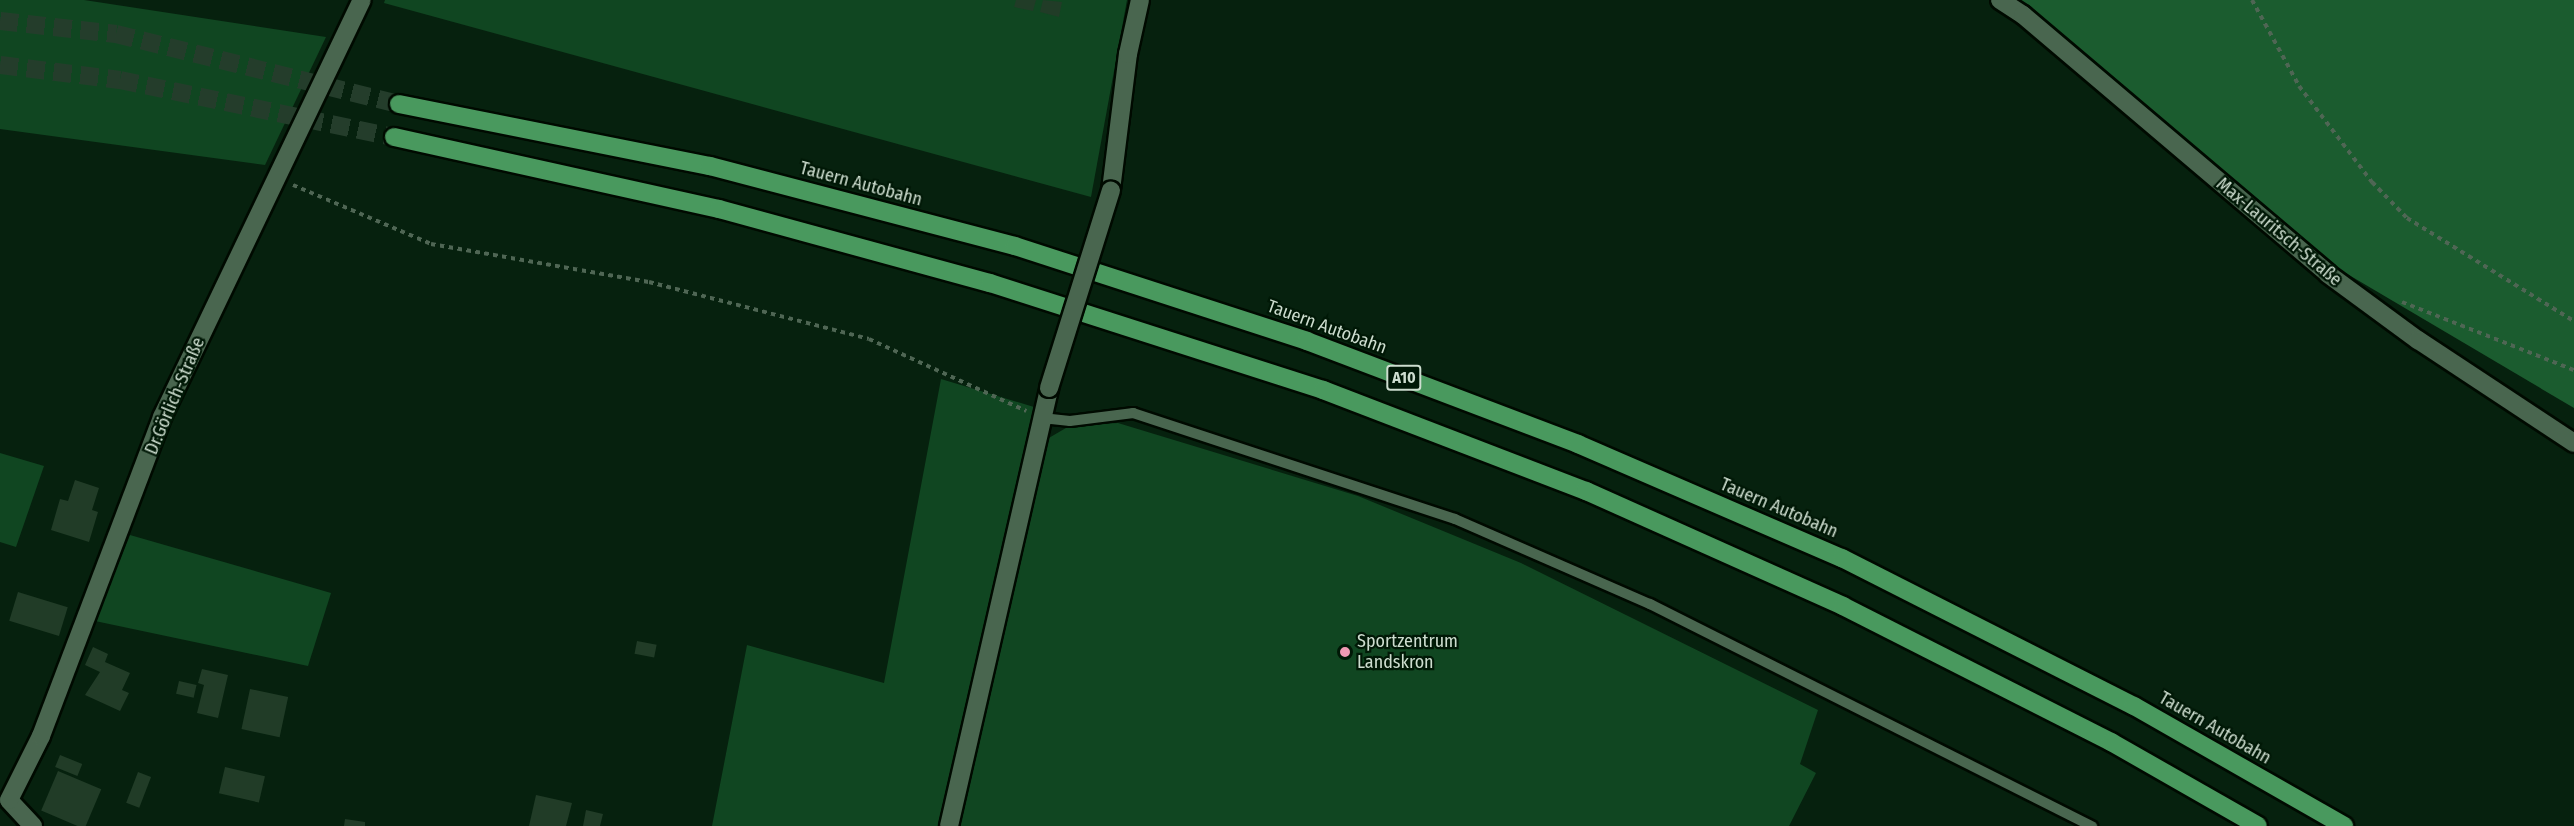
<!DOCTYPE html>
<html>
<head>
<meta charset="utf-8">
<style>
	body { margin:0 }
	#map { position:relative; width:2574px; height:826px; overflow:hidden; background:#06210e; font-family:"Fira Sans Condensed",sans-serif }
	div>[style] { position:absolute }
	.green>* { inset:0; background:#104621 }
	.forest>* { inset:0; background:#1b5c2f }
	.building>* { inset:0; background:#213c27; transform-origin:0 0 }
	.highway-tunnel>* { height:18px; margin-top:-9px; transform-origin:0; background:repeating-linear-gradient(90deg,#243d2b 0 18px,transparent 0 27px) }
	.path>* { height:4px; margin-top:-2px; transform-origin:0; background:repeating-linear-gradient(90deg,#4f6654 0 4.5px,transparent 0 9px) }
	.roads { filter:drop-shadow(2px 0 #000a00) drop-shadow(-2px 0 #000a00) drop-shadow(0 2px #000a00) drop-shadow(0 -2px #000a00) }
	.lane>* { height:10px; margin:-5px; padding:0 5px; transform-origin:5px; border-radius:5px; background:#49664f }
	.street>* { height:18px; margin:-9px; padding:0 9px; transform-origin:9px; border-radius:9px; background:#49664f }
	.highway>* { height:18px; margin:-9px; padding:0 9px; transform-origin:9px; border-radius:9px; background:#49995e }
	.bridges { filter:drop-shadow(2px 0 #000a00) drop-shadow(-2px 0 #000a00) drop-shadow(0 2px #000a00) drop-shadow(0 -2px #000a00) }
	.street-bridge>* { height:18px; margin:-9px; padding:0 9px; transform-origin:9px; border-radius:9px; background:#49664f }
	.dots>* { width:16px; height:16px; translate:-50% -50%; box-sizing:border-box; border:3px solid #001806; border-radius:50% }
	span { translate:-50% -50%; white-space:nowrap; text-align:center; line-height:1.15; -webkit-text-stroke:4.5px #001806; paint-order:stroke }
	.shield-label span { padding:2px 4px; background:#001806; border:2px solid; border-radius:4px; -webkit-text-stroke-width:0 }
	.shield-label { font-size:16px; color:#cdddcf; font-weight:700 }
	.street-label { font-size:18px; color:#cdddcf }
	.poi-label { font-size:18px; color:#cdddcf }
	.left { translate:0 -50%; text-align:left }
</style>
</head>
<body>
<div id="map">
	<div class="green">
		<div style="clip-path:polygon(0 0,84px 0,326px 37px,265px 165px,0 129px)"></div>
		<div style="clip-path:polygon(385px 0,1127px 0,1091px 197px,384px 3px)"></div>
		<div style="clip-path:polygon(941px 379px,1034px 407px,965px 746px,941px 826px,712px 826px,747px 645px,884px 683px)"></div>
		<div style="clip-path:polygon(1118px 423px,1358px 496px,1521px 563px,1818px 710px,1800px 764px,1816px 773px,1789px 826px,950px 826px,1042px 442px,1071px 425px)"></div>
		<div style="clip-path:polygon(0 453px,44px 466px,16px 547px,0 542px)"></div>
		<div style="clip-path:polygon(130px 535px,331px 593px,308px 666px,95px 621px)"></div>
	</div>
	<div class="forest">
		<div style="clip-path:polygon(2020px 0,2574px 0,2574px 408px,2332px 265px)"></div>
	</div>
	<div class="building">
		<div style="clip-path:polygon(1016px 0,1036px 0,1033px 11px,1014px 7px)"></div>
		<div style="clip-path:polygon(1043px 0,1062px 2px,1059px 17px,1040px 12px)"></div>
		<div style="clip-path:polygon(75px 480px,99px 488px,92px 510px,98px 512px,89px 542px,51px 530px,60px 499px,68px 501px)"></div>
		<div style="left:18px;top:592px;width:52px;height:30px;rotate:17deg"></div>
		<div style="left:637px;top:641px;width:20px;height:13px;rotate:11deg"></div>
		<div style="clip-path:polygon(93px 647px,108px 654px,105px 662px,130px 673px,122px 690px,129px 693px,120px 711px,85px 695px,100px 672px,85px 665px)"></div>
		<div style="clip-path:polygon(202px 669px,228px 675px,218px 718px,197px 713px,204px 685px,198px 683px)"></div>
		<div style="left:179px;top:681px;width:18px;height:13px;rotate:13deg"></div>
		<div style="left:250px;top:689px;width:39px;height:41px;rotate:12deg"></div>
		<div style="left:60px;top:755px;width:24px;height:13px;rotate:22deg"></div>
		<div style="left:225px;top:767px;width:41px;height:27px;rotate:13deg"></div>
		<div style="left:58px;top:771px;width:47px;height:43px;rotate:23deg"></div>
		<div style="left:138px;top:772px;width:14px;height:33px;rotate:21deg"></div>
		<div style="clip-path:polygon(536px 795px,572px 803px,566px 826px,529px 826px)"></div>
		<div style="clip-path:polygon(586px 810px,603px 814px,600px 826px,583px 826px)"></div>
		<div style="clip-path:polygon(345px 819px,365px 822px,365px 826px,344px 826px)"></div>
	</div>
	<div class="highway-tunnel">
		<div style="left:0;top:21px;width:117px;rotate:6.4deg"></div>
		<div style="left:116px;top:34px;width:292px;rotate:13.9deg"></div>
		<div style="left:0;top:65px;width:121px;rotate:7.1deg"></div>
		<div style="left:120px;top:80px;width:280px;rotate:11.8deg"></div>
	</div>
	<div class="path">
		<div style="left:2252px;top:0;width:98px;rotate:61.3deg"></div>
		<div style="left:2299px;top:86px;width:121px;rotate:52.8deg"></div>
		<div style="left:2372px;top:182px;width:50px;rotate:45.8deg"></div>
		<div style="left:2407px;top:218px;width:196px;rotate:31.7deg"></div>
		<div style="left:293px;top:185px;width:150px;rotate:23.1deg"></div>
		<div style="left:431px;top:244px;width:221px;rotate:9.9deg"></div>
		<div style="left:649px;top:282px;width:227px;rotate:14.5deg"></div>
		<div style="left:869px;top:339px;width:173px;rotate:24.6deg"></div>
		<div style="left:2402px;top:302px;width:185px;rotate:21.6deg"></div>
	</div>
	<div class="roads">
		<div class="lane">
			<div style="left:1042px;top:418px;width:28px;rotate:6deg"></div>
			<div style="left:1070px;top:421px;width:64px;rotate:-7.2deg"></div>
			<div style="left:1133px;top:413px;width:339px;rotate:18.2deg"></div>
			<div style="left:1455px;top:519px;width:213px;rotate:23.6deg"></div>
			<div style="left:1650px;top:604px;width:495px;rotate:26.7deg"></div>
		</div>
		<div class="street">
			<div style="left:2000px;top:0;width:27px;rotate:33deg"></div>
			<div style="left:2023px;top:15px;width:400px;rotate:40.3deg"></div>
			<div style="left:2328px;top:274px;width:112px;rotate:36.3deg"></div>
			<div style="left:2418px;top:340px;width:187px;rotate:33.4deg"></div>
			<div style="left:1111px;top:190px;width:137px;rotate:-82.9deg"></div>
			<div style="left:1128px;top:54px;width:55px;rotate:-77.5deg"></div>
			<div style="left:33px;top:826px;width:35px;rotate:-133deg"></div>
			<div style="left:9px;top:800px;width:72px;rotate:-63.4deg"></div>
			<div style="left:41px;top:736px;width:341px;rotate:-69.2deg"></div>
			<div style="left:162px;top:417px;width:462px;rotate:-64.4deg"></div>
			<div style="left:949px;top:826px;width:449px;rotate:-77.1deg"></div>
		</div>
		<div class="highway">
			<div style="left:399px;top:104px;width:317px;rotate:11.3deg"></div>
			<div style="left:710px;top:166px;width:315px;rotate:14.7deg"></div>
			<div style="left:1015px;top:246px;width:307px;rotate:18deg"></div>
			<div style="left:1307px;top:341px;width:290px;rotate:20.8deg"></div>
			<div style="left:1578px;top:444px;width:288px;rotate:23.4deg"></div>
			<div style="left:1842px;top:558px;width:327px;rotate:26.9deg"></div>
			<div style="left:2134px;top:706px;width:242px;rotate:29.7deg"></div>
			<div style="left:394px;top:137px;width:333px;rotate:12.5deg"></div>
			<div style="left:719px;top:209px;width:281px;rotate:15.3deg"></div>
			<div style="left:990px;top:283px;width:350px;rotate:17.8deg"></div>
			<div style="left:1323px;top:390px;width:282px;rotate:21deg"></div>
			<div style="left:1586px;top:491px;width:282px;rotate:24.1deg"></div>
			<div style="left:1843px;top:606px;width:301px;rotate:26.9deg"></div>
			<div style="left:2111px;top:742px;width:169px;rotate:29.7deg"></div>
		</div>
	</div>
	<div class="bridges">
		<div class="street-bridge">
			<div style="left:1049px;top:388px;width:207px;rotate:-72.6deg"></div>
		</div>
	</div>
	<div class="dots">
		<div style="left:1345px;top:652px;background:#f09ab4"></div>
	</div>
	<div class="shield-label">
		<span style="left:1404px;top:378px">A10</span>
	</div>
	<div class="street-label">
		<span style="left:861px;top:184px;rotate:15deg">Tauern Autobahn</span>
		<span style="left:2279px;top:232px;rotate:40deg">Max-Lauritsch-Straße</span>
		<span style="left:1327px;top:327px;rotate:20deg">Tauern Autobahn</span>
		<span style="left:175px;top:396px;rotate:-67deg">Dr.Görlich-Straße</span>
		<span style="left:1779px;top:508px;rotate:23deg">Tauern Autobahn</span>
		<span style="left:2215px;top:728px;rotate:30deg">Tauern Autobahn</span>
	</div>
	<div class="poi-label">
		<span class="left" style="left:1357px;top:652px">Sportzentrum<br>Landskron</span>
	</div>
</div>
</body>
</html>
